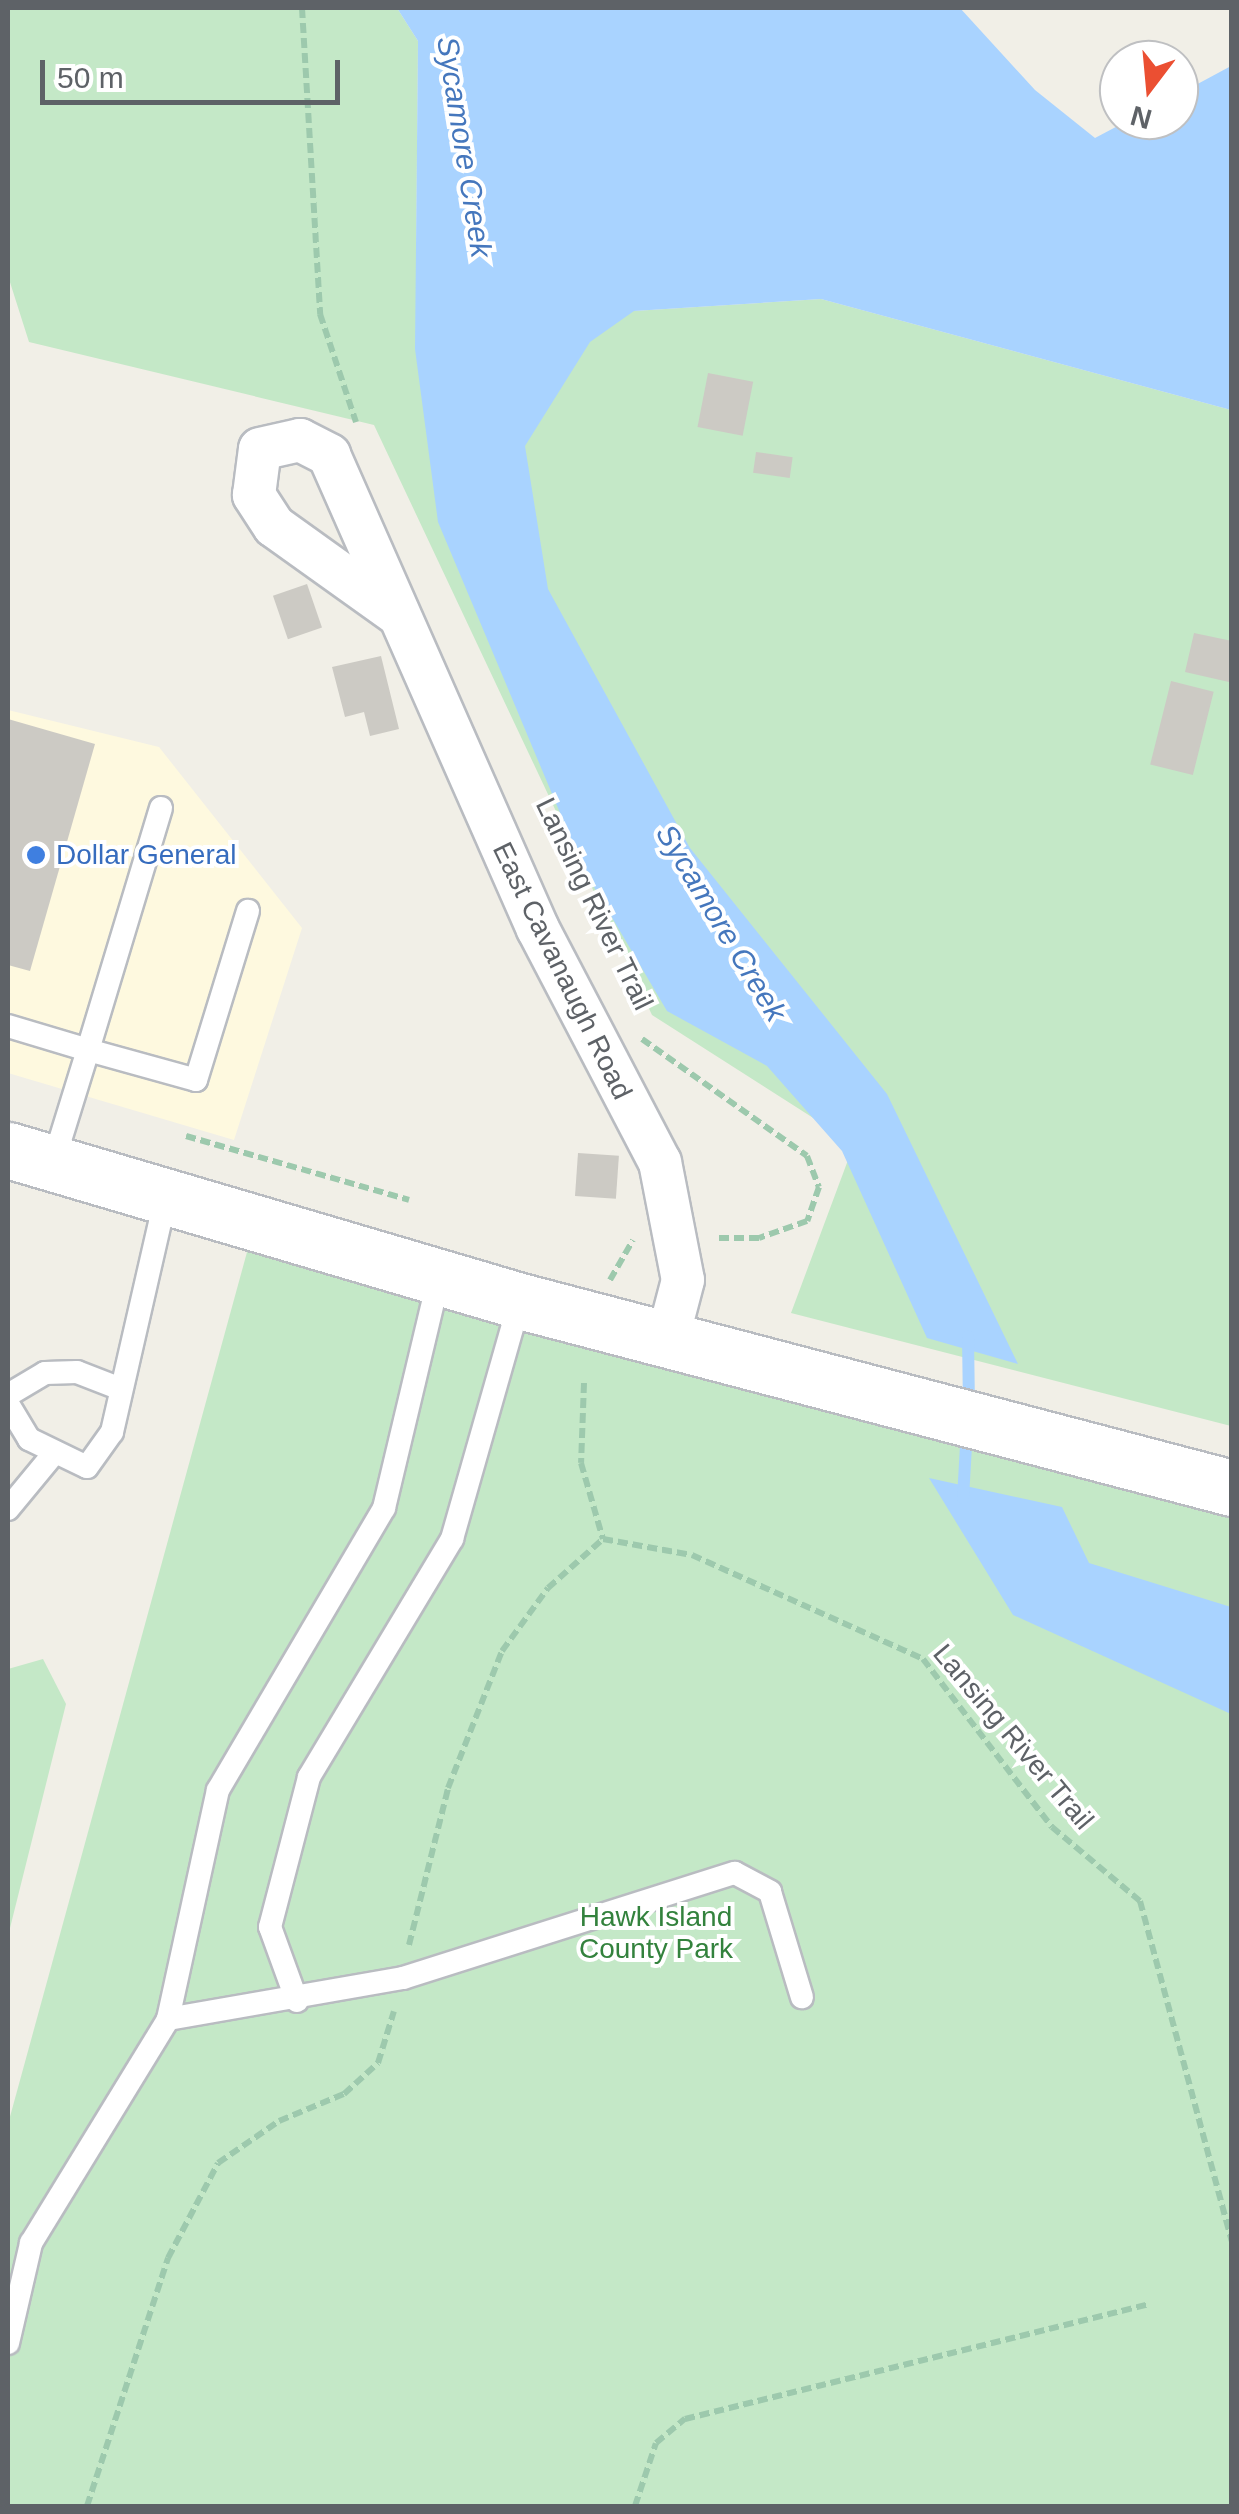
<!DOCTYPE html>
<html>
<head>
<meta charset="utf-8">
<style>
	body { margin:0 }
	#map { position:relative; width:1239px; height:2514px; overflow:hidden; background:#f1efe7; font-family:Arial,sans-serif }
	div>[style] { position:absolute }
	.commercial>* { inset:0; background:#fef9df }
	.green>* { inset:0; background:#c4e8c7 }
	.water>* { inset:0; background:#a9d3ff }
	.stream>* { height:12px; margin:-6px; padding:0 6px; transform-origin:6px; border-radius:6px; background:#a9d3ff }
	.building>* { inset:0; background:#cccac4; transform-origin:0 0 }
	.path>* { height:6px; margin-top:-3px; transform-origin:0; background:repeating-linear-gradient(90deg,#9dc9ad 0 10px,transparent 0 15px) }
	.roads { filter:drop-shadow(2px 0 #b9bcc1) drop-shadow(-2px 0 #b9bcc1) drop-shadow(0 2px #b9bcc1) drop-shadow(0 -2px #b9bcc1) }
	.lane>* { height:22px; margin:-11px; padding:0 11px; transform-origin:11px; border-radius:11px; background:#fff }
	.street>* { height:42px; margin:-21px; padding:0 21px; transform-origin:21px; border-radius:21px; background:#fff }
	.secondary>* { height:55px; margin:-27.5px; padding:0 27.5px; transform-origin:27.5px; border-radius:27.5px; background:#fff }
	.dots>* { width:28px; height:28px; translate:-50% -50%; box-sizing:border-box; border:5px solid #fff; border-radius:50% }
	span { translate:-50% -50%; white-space:nowrap; text-align:center; line-height:1.15; -webkit-text-stroke:8px #fff; paint-order:stroke }
	.shop-label { font-size:28px; color:#366cbe }
	.left { translate:0 -50%; text-align:left }
	.street-label { font-size:28px; color:#5e6267 }
	.park-label { font-size:28px; color:#33823d }
	.water-label { font-size:30px; color:#4577bd; font-style:italic }
	.frame { position:absolute; inset:0; border:10px solid #5e6267; pointer-events:none }
	.north { position:absolute; left:1099px; top:40px; width:100px; height:100px; box-sizing:border-box; background:#fff; border:2px solid #bfc0c2; border-radius:50%; rotate:196deg; font-size:28px; font-weight:700; line-height:40px; text-align:center; color:#5e6267 }
	.north::after { content:''; display:block; margin:auto; width:35px; height:45px; background:#eb4f32; clip-path:polygon(50% 0,100% 100%,50% 72%,0 100%) }
	.scale { position:absolute; left:40px; top:60px; width:300px; height:45px; box-sizing:border-box; border:5px solid #5e6267; border-top:0; padding-left:12px; font-size:30px; line-height:35px; white-space:nowrap; color:#5e6267; -webkit-text-stroke:8px #fff; paint-order:stroke }
</style>
</head>
<body>
<div id="map">
	<div class="commercial">
		<div style="clip-path:polygon(8px 710px,159px 747px,302px 928px,234px 1140px,8px 1073px)"></div>
	</div>
	<div class="green">
		<div style="clip-path:polygon(8px 8px,397px 8px,418px 41px,416px 262px,634px 311px,821px 299px,1231px 410px,1231px 1426px,791px 1313px,854px 1144px,652px 1015px,374px 425px,29px 342px,8px 276px)"></div>
		<div style="clip-path:polygon(255px 1223px,1231px 1501px,1231px 2506px,8px 2506px,8px 2124px)"></div>
		<div style="clip-path:polygon(43px 1659px,66px 1704px,8px 1936px,8px 1669px)"></div>
	</div>
	<div class="water">
		<div style="clip-path:polygon(397px 8px,960px 8px,1035px 90px,1095px 138px,1129px 120px,1179px 120px,1179px 94px,1231px 66px,1231px 410px,821px 299px,634px 311px,590px 342px,525px 446px,548px 589px,690px 848px,887px 1094px,1018px 1364px,927px 1338px,842px 1151px,767px 1066px,667px 1011px,584px 870px,438px 522px,415px 349px,418px 41px)"></div>
		<div style="clip-path:polygon(929px 1478px,1062px 1507px,1089px 1563px,1231px 1607px,1231px 1714px,1013px 1615px)"></div>
	</div>
	<div class="stream">
		<div style="left:968px;top:1336px;width:69px;rotate:89.2deg"></div>
		<div style="left:963px;top:1498px;width:69px;rotate:-86.7deg"></div>
	</div>
	<div class="building">
		<div style="left:708px;top:373px;width:46px;height:55px;rotate:11deg"></div>
		<div style="left:756px;top:452px;width:37px;height:21px;rotate:8deg"></div>
		<div style="left:307px;top:584px;width:46px;height:36px;rotate:71deg"></div>
		<div style="clip-path:polygon(1194px 633px,1232px 641px,1229px 682px,1185px 672px)"></div>
		<div style="clip-path:polygon(381px 656px,399px 729px,370px 736px,364px 712px,345px 717px,332px 667px)"></div>
		<div style="left:1171px;top:681px;width:44px;height:86px;rotate:14deg"></div>
		<div style="clip-path:polygon(8px 719px,95px 744px,30px 971px,8px 965px)"></div>
		<div style="left:578px;top:1153px;width:41px;height:43px;rotate:4deg"></div>
	</div>
	<div class="path">
		<div style="left:302px;top:8px;width:307px;rotate:86.6deg"></div>
		<div style="left:320px;top:314px;width:114px;rotate:71.6deg"></div>
		<div style="left:642px;top:1039px;width:202px;rotate:35.3deg"></div>
		<div style="left:807px;top:1156px;width:33px;rotate:69deg"></div>
		<div style="left:819px;top:1187px;width:36px;rotate:109deg"></div>
		<div style="left:807px;top:1221px;width:51px;rotate:160.5deg"></div>
		<div style="left:759px;top:1238px;width:45px;rotate:180deg"></div>
		<div style="left:186px;top:1136px;width:232px;rotate:16deg"></div>
		<div style="left:610px;top:1280px;width:46px;rotate:-60.1deg"></div>
		<div style="left:584px;top:1383px;width:80px;rotate:92.1deg"></div>
		<div style="left:581px;top:1463px;width:79px;rotate:73.9deg"></div>
		<div style="left:603px;top:1539px;width:90px;rotate:10.2deg"></div>
		<div style="left:692px;top:1555px;width:253px;rotate:24.2deg"></div>
		<div style="left:923px;top:1659px;width:212px;rotate:52.5deg"></div>
		<div style="left:1052px;top:1827px;width:115px;rotate:40.1deg"></div>
		<div style="left:1140px;top:1901px;width:352px;rotate:74.9deg"></div>
		<div style="left:409px;top:1945px;width:162px;rotate:-76deg"></div>
		<div style="left:448px;top:1788px;width:147px;rotate:-68.5deg"></div>
		<div style="left:502px;top:1651px;width:78px;rotate:-53.9deg"></div>
		<div style="left:548px;top:1588px;width:74px;rotate:-41.7deg"></div>
		<div style="left:87px;top:2506px;width:261px;rotate:-71.9deg"></div>
		<div style="left:168px;top:2258px;width:107px;rotate:-62.2deg"></div>
		<div style="left:218px;top:2163px;width:74px;rotate:-34.5deg"></div>
		<div style="left:279px;top:2121px;width:70px;rotate:-22.6deg"></div>
		<div style="left:344px;top:2094px;width:46px;rotate:-42.4deg"></div>
		<div style="left:378px;top:2063px;width:54px;rotate:-72.9deg"></div>
		<div style="left:635px;top:2506px;width:66px;rotate:-71.6deg"></div>
		<div style="left:656px;top:2443px;width:38px;rotate:-40deg"></div>
		<div style="left:685px;top:2419px;width:477px;rotate:-13.9deg"></div>
	</div>
	<div class="roads">
		<div class="lane">
			<div style="left:161px;top:808px;width:253px;rotate:106.8deg"></div>
			<div style="left:88px;top:1050px;width:112px;rotate:15.5deg"></div>
			<div style="left:196px;top:1080px;width:177px;rotate:-72.9deg"></div>
			<div style="left:8px;top:1026px;width:84px;rotate:16.7deg"></div>
			<div style="left:88px;top:1050px;width:118px;rotate:107.2deg"></div>
			<div style="left:8px;top:1395px;width:43px;rotate:-30.7deg"></div>
			<div style="left:45px;top:1373px;width:32px;rotate:-2deg"></div>
			<div style="left:77px;top:1372px;width:47px;rotate:21.1deg"></div>
			<div style="left:8px;top:1404px;width:41px;rotate:59deg"></div>
			<div style="left:29px;top:1439px;width:64px;rotate:25.8deg"></div>
			<div style="left:87px;top:1467px;width:43px;rotate:-54.5deg"></div>
			<div style="left:112px;top:1432px;width:241px;rotate:-77.1deg"></div>
			<div style="left:8px;top:1509px;width:74px;rotate:-50.5deg"></div>
			<div style="left:297px;top:2001px;width:79px;rotate:-110deg"></div>
			<div style="left:270px;top:1927px;width:155px;rotate:-75.4deg"></div>
			<div style="left:309px;top:1777px;width:278px;rotate:-59deg"></div>
			<div style="left:452px;top:1539px;width:248px;rotate:-74.1deg"></div>
			<div style="left:168px;top:2019px;width:239px;rotate:-9.9deg"></div>
			<div style="left:403px;top:1978px;width:348px;rotate:-17.6deg"></div>
			<div style="left:735px;top:1873px;width:40px;rotate:28deg"></div>
			<div style="left:770px;top:1892px;width:110px;rotate:73.1deg"></div>
			<div style="left:8px;top:2343px;width:103px;rotate:-77deg"></div>
			<div style="left:31px;top:2243px;width:263px;rotate:-58.5deg"></div>
			<div style="left:168px;top:2019px;width:234px;rotate:-77.7deg"></div>
			<div style="left:218px;top:1790px;width:327px;rotate:-59.5deg"></div>
			<div style="left:384px;top:1508px;width:236px;rotate:-76.6deg"></div>
		</div>
		<div class="street">
			<div style="left:397px;top:614px;width:151px;rotate:-144.4deg"></div>
			<div style="left:274px;top:526px;width:37px;rotate:-123deg"></div>
			<div style="left:254px;top:495px;width:46px;rotate:-82.6deg"></div>
			<div style="left:260px;top:449px;width:41px;rotate:-12.7deg"></div>
			<div style="left:300px;top:440px;width:33px;rotate:27deg"></div>
			<div style="left:329px;top:455px;width:518px;rotate:66.21deg"></div>
			<div style="left:538px;top:929px;width:263px;rotate:62.4deg"></div>
			<div style="left:660px;top:1162px;width:120px;rotate:79deg"></div>
			<div style="left:683px;top:1280px;width:59px;rotate:104.7deg"></div>
		</div>
		<div class="secondary">
			<div style="left:8px;top:1150px;width:534px;rotate:16.43deg"></div>
			<div style="left:520px;top:1301px;width:736px;rotate:14.72deg"></div>
		</div>
	</div>
	<div class="dots">
		<div style="left:36px;top:855px;background:#3f7fe0"></div>
	</div>
	<div class="shop-label">
		<span class="left" style="left:56px;top:855px">Dollar General</span>
	</div>
	<div class="street-label">
		<span style="left:594px;top:904px;rotate:64deg">Lansing River Trail</span>
		<span style="left:562px;top:971px;rotate:64deg">East Cavanaugh Road</span>
		<span style="left:1013px;top:1737px;rotate:50deg">Lansing River Trail</span>
	</div>
	<div class="park-label">
		<span style="left:656px;top:1933px">Hawk Island<br>County Park</span>
	</div>
	<div class="water-label">
		<span style="left:464px;top:147px;rotate:81deg">Sycamore Creek</span>
		<span style="left:721px;top:923px;rotate:59deg">Sycamore Creek</span>
	</div>
	<div class="frame"></div>
	<div class="north">N</div>
	<div class="scale">50 m</div>
</div>
</body>
</html>
